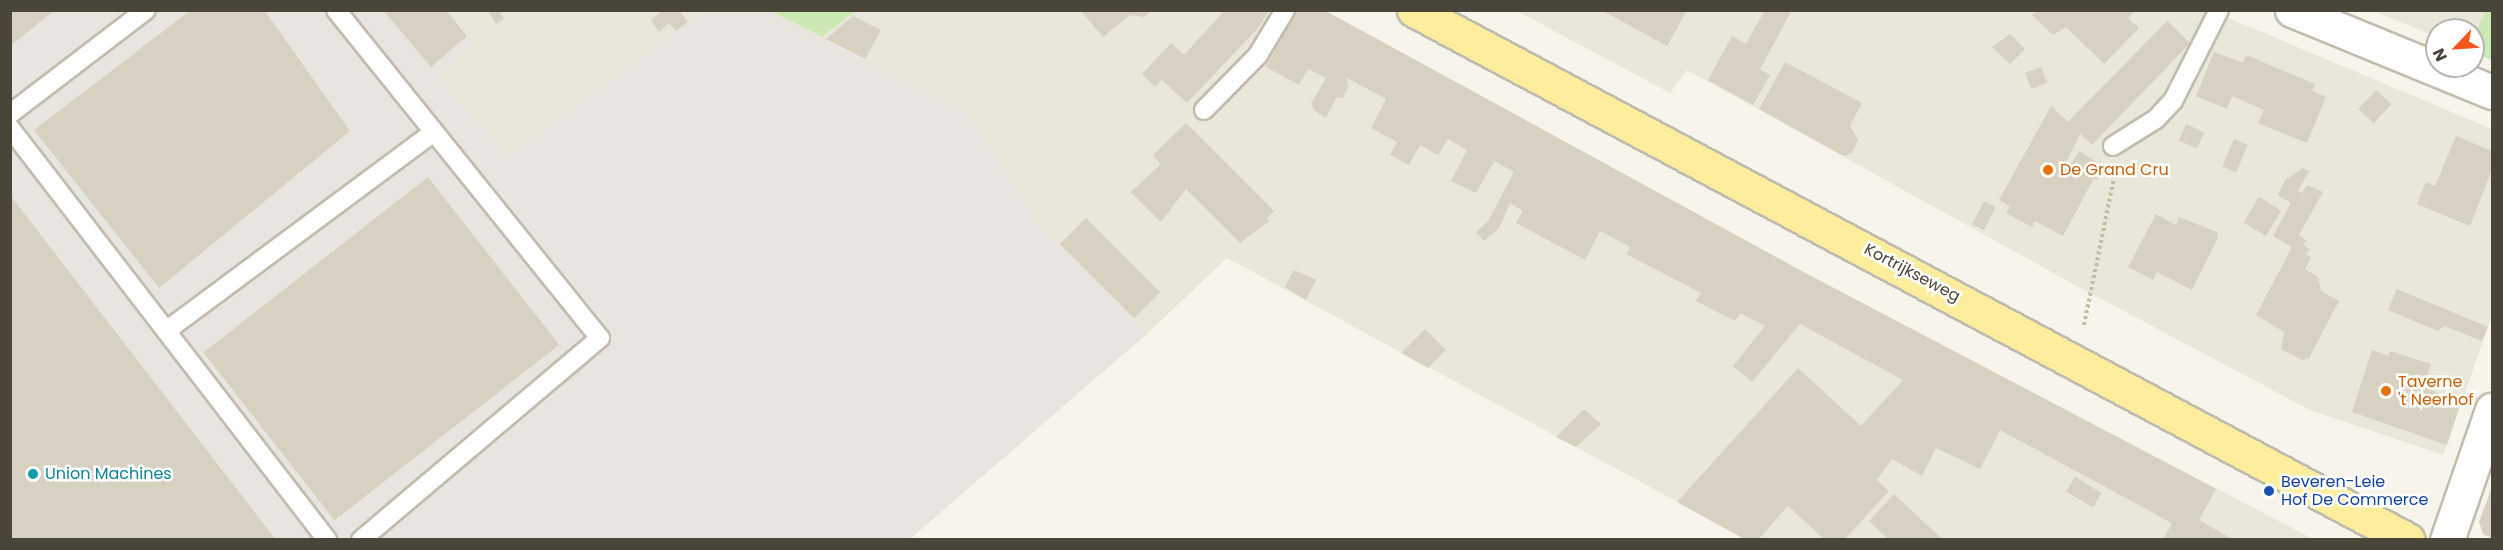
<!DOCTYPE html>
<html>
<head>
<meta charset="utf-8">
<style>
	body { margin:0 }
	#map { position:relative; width:2503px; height:550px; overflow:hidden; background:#f6f4eb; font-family:Poppins,sans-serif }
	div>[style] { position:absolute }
	.residential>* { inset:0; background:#e9e6da }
	.industrial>* { inset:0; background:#e8e5e0 }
	.green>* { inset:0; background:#cce9b5 }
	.building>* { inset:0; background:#d7d1c1; transform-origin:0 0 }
	.path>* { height:4px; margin-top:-2px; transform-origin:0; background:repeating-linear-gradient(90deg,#c3ba9f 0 3px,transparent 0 6px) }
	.roads { filter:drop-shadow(2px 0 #c1bdae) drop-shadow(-2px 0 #c1bdae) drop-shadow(0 2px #c1bdae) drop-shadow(0 -2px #c1bdae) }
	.lane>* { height:18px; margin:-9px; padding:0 9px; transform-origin:9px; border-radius:9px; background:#fff }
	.street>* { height:33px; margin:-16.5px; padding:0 16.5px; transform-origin:16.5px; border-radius:16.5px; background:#fff }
	.primary>* { height:33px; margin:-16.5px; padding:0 16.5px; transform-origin:16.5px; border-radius:16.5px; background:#fded9d }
	.dots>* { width:16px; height:16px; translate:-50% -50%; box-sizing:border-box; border:3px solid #fff; border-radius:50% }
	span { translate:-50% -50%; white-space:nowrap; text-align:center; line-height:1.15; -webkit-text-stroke:5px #fff; paint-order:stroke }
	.food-label { font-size:16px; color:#c56008 }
	.left { translate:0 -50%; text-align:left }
	.street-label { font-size:16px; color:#4a4539 }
	.culture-label { font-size:16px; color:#0d838f }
	.transit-label { font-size:16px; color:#164399 }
	.frame { position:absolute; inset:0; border:12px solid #4a4539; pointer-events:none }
	.north { position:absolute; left:2425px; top:18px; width:60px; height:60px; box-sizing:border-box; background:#fff; border:2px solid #b7b5b0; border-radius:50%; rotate:245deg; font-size:16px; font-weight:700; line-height:24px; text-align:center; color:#4a4539 }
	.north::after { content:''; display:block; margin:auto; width:21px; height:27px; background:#f85820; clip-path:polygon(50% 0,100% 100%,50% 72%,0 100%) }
</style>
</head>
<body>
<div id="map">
	<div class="residential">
		<div style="clip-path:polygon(446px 11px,704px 11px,509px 156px,436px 76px,475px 45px)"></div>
		<div style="clip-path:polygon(770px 11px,1324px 11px,1809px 275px,2313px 539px,1746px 539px,1227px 258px,1148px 333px,1034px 218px,968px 113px)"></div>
		<div style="clip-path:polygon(1517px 11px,2212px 11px,2492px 129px,2492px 315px,2443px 455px,2310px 410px,2075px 285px,1687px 70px,1670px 93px)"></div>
		<div style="clip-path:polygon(2373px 11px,2492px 11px,2492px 60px,2473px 52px,2473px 30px,2437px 30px,2437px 37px)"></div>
	</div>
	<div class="industrial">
		<div style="clip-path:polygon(10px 11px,446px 11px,475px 45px,437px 76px,509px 156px,704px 11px,770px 11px,968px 113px,1034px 218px,1148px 333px,910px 539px,11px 539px)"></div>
	</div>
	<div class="green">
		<div style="clip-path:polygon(770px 11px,855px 10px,855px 11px,822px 37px)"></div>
		<div style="clip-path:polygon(2485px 11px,2492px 11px,2492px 60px,2473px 52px,2473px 40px)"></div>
	</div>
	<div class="building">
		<div style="clip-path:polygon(10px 10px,55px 10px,10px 46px)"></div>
		<div style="clip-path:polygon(191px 10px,264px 10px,350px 131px,159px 288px,34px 130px)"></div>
		<div style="clip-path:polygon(383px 10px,446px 10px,467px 36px,431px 67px)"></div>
		<div style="clip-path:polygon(487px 10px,499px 10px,504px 19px,496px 24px)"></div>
		<div style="clip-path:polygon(663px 10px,679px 10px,688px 22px,676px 31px,669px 23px,659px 32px,651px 20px)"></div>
		<div style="clip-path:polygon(1080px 10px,1152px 10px,1144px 17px,1130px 15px,1103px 37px)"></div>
		<div style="clip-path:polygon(1225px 10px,1269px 10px,1259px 27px,1187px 103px,1162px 80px,1155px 87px,1142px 74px,1171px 43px,1184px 55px)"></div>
		<div style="clip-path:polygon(1296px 10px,1324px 10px,1809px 275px,2216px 489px,2199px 520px,2234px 540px,2163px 540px,2172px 523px,2000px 430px,1980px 469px,1936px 448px,1922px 476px,1892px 459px,1877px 480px,1889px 491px,1844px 540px,1825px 540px,1788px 506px,1758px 540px,1746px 540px,1677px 502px,1798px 368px,1861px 426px,1903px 380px,1800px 324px,1752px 382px,1733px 366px,1765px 326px,1740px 313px,1735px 321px,1696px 301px,1701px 293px,1626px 254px,1630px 247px,1600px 231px,1585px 260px,1516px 223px,1523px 211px,1510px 203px,1499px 228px,1484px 241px,1476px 232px,1488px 221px,1514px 172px,1494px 161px,1476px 193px,1451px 181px,1467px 150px,1448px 139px,1438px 155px,1420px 145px,1409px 165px,1390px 155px,1397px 142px,1371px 128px,1386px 99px,1347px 78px,1348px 87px,1343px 98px,1337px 97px,1326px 118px,1314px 110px,1311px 104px,1326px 78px,1308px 69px,1299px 85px,1266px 67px)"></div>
		<div style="clip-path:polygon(1601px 10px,1687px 10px,1667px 46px)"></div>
		<div style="clip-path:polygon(1765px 10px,1792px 10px,1760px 69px,1770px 75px,1753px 105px,1708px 80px,1732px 36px,1746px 44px)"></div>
		<div style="clip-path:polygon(2037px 10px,2135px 10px,2128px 18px,2139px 28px,2104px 64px,2066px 27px,2053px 35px,2032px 15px)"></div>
		<div style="clip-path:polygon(853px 16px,881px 30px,865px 59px,826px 39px)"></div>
		<div style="clip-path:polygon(2167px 21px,2190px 43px,2092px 145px,2080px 134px,2066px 162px,2094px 178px,2063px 236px,2035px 221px,2032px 227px,2006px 213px,2010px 206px,1999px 200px,2051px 106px,2068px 122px)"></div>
		<div style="clip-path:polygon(2010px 34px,2025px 49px,2010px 64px,1992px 47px)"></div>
		<div style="clip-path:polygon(2214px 52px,2243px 63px,2246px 55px,2315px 84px,2312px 91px,2326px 97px,2307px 143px,2258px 123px,2264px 110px,2232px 96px,2227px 109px,2196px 96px)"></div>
		<div style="clip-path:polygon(1785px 62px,1862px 103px,1850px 126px,1858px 140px,1852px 153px,1844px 156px,1759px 109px)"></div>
		<div style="left:2041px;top:67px;width:17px;height:17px;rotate:69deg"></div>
		<div style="left:2376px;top:90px;width:21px;height:26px;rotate:43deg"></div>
		<div style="clip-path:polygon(1186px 123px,1274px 211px,1267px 218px,1269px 221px,1240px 243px,1186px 189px,1161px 222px,1131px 192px,1161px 164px,1153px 155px)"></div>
		<div style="left:2186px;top:124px;width:20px;height:18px;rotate:24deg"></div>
		<div style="clip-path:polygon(2456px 136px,2492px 151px,2492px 169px,2470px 226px,2417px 204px,2426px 182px,2435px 186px)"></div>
		<div style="left:2234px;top:139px;width:15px;height:30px;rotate:23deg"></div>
		<div style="left:2079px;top:151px;width:31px;height:15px;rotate:32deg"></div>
		<div style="clip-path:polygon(2303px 168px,2309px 171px,2298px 191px,2302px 193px,2307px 185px,2323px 192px,2299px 235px,2306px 240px,2303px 245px,2310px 249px,2306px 254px,2311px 258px,2305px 269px,2318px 277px,2321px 291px,2339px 301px,2309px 358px,2302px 360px,2281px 349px,2284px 332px,2256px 315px,2292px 247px,2273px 236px,2291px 203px,2278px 195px,2285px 180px)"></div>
		<div style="left:428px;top:177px;width:213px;height:285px;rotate:52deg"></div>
		<div style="clip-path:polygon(10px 195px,276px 540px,10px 540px)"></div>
		<div style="left:2259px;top:197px;width:26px;height:30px;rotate:31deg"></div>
		<div style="left:1984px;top:201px;width:13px;height:26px;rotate:27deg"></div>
		<div style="clip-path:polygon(2156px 214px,2176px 225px,2179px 217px,2217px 232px,2218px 238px,2192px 290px,2157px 272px,2153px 280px,2128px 267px)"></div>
		<div style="left:1086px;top:218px;width:105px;height:37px;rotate:45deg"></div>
		<div style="clip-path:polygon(1294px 270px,1316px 280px,1306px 300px,1285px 287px)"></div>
		<div style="clip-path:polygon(2397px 289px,2488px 327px,2482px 341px,2444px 326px,2438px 331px,2388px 310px)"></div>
		<div style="clip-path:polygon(1425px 329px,1446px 350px,1428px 368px,1401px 353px)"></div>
		<div style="clip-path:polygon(2372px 350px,2388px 356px,2390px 351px,2431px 364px,2423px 387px,2461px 402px,2447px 445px,2352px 412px)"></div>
		<div style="clip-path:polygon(1584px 409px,1601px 424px,1576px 447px,1556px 437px)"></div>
		<div style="left:2075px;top:477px;width:31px;height:17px;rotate:31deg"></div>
		<div style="clip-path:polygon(2492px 487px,2492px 538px,2483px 534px,2479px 522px)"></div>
		<div style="clip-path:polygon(1894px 494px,1943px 540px,1889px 540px,1869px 521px)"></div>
	</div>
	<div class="path">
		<div style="left:2084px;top:325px;width:155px;rotate:-78.5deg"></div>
	</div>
	<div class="roads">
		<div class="lane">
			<div style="left:336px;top:10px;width:421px;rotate:51.2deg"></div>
			<div style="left:600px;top:338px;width:313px;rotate:139.8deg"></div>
			<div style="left:1204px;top:110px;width:77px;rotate:-45.5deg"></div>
			<div style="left:1258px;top:55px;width:52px;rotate:-59deg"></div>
			<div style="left:10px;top:114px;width:171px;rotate:-37.4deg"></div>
			<div style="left:10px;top:128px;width:520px;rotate:52.42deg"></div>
			<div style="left:2113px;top:146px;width:51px;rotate:-32.1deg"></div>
			<div style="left:2156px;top:119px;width:25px;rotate:-47deg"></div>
			<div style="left:2173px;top:101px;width:102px;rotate:-63.2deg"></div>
			<div style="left:166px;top:331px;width:332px;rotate:-36.6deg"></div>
		</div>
		<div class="street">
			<div style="left:2292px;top:10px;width:216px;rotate:22.3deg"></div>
			<div style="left:2447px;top:540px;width:138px;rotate:-70.9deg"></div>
		</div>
		<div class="primary">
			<div style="left:1414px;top:10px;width:1126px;rotate:28.07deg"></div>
		</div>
	</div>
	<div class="dots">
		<div style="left:2048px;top:170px;background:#e8710a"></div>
		<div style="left:2386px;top:391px;background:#e8710a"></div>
		<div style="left:33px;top:474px;background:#0f9aa8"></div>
		<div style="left:2269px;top:491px;background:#1a4fb4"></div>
	</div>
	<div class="food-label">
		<span class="left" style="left:2060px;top:170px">De Grand Cru</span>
		<span class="left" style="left:2398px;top:391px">Taverne<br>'t Neerhof</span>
	</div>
	<div class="street-label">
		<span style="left:1912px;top:273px;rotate:28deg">Kortrijkseweg</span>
	</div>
	<div class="culture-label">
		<span class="left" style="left:45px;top:474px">Union Machines</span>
	</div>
	<div class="transit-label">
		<span class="left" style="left:2281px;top:491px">Beveren-Leie<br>Hof De Commerce</span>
	</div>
	<div class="frame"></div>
	<div class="north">N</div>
</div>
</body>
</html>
